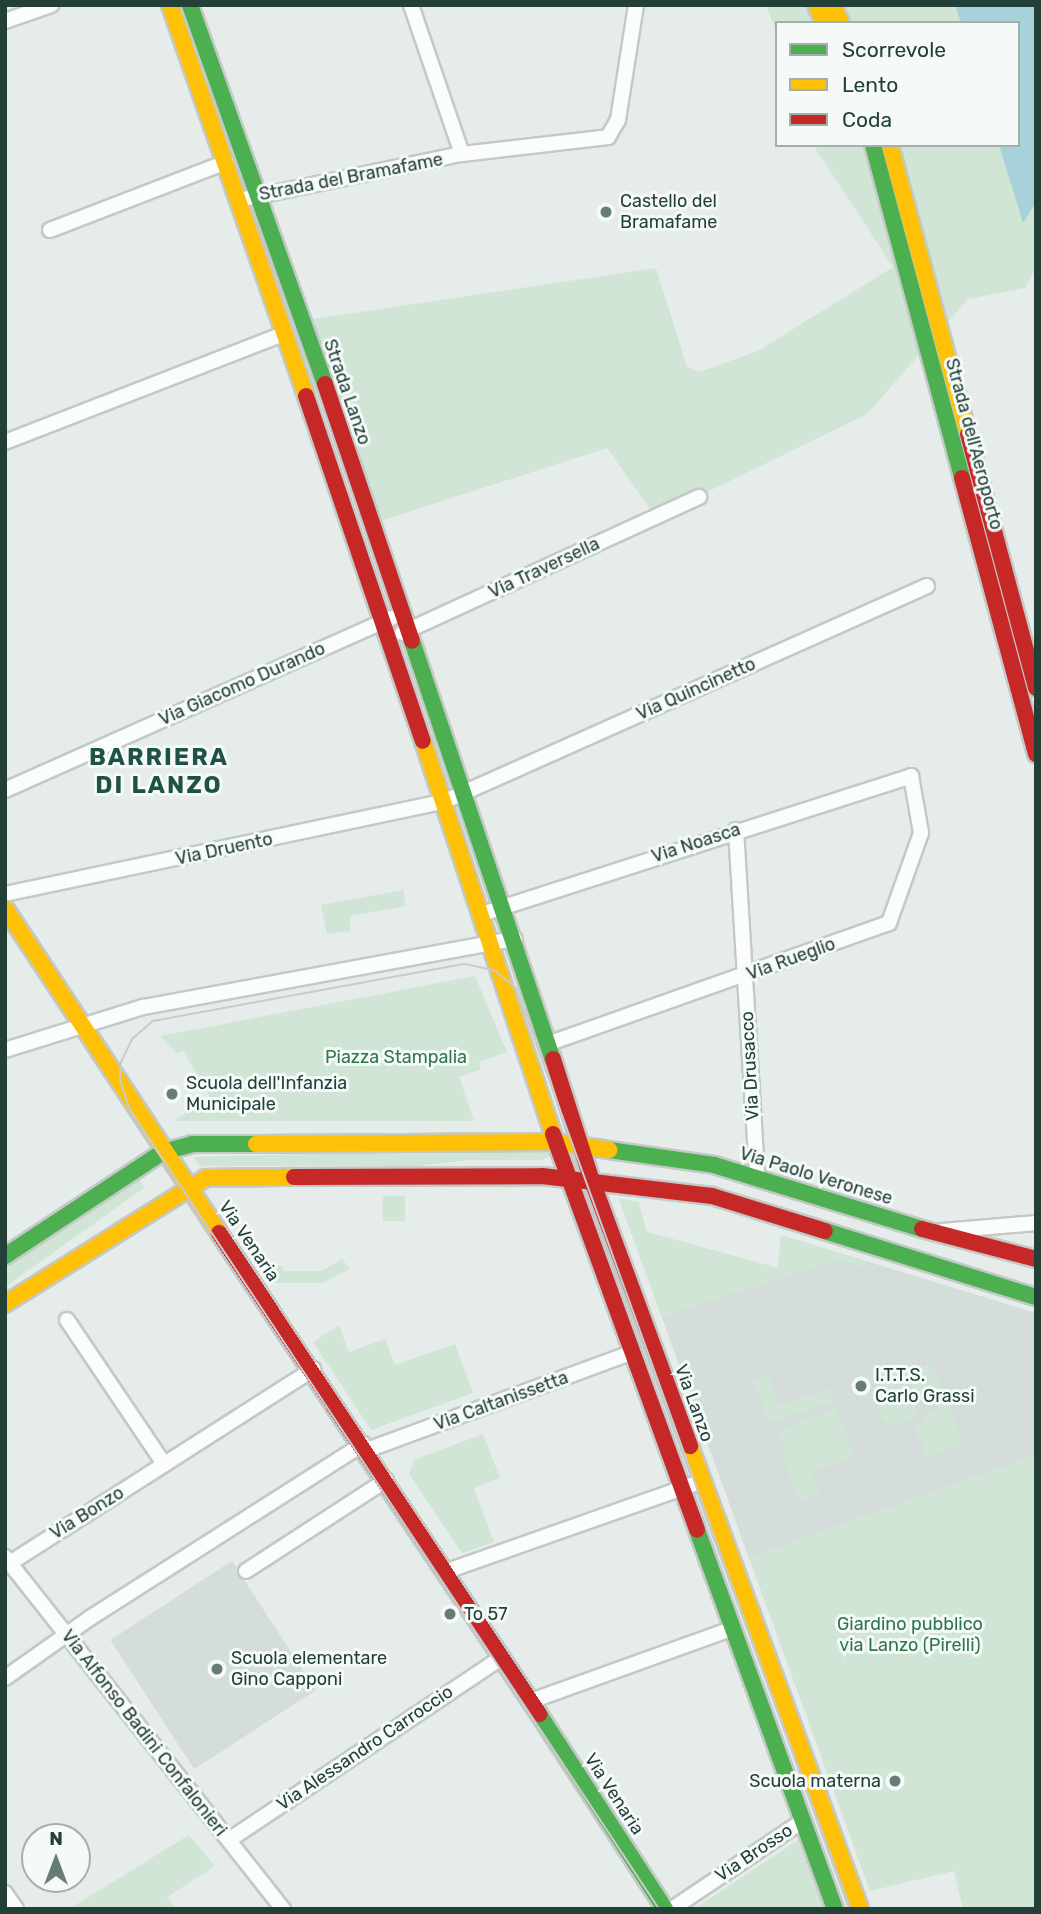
<!DOCTYPE html>
<html>
<head>
<meta charset="utf-8">
<style>
	body { margin:0 }
	#map { position:relative; width:1041px; height:1914px; overflow:hidden; background:#e6ece9; font-family:Rubik,sans-serif }
	div>[style] { position:absolute }
	.built>* { inset:0; background:#d4ddd9; transform-origin:0 0 }
	.green>* { inset:0; background:#d0e5d6; transform-origin:0 0 }
	.water>* { inset:0; background:#a8d2d9 }
	.roads { filter:drop-shadow(2px 0 #c3c9c6) drop-shadow(-2px 0 #c3c9c6) drop-shadow(0 2px #c3c9c6) drop-shadow(0 -2px #c3c9c6) }
	.street>* { height:14px; margin:-7px; padding:0 7px; transform-origin:7px; border-radius:7px; background:#fbfcfc }
	.fast>* { height:16px; margin:-8px; padding:0 8px; transform-origin:8px; border-radius:8px; background:#4caf50 }
	.slow>* { height:16px; margin:-8px; padding:0 8px; transform-origin:8px; border-radius:8px; background:#ffc107 }
	.jam>* { height:16px; margin:-8px; padding:0 8px; transform-origin:8px; border-radius:8px; background:#c62828 }
	.tram>* { height:2px; margin:-1px; padding:0 1px; transform-origin:1px; border-radius:1px; background:#c8ccca }
	.dots>* { width:19px; height:19px; translate:-50% -50%; box-sizing:border-box; border:4px solid #f5faf8; border-radius:50% }
	span { translate:-50% -50%; white-space:nowrap; text-align:center; line-height:1.15; -webkit-text-stroke:6px #f5faf8; paint-order:stroke }
	.street-label { font-size:18px; color:#234038 }
	.poi-label { font-size:18px; color:#234038 }
	.left { translate:0 -50%; text-align:left }
	.right { translate:-100% -50%; text-align:right }
	.park-label { font-size:18px; color:#2d774a }
	.district-label { font-size:24px; color:#1f5246; font-weight:700; letter-spacing:2px }
	.frame { position:absolute; inset:0; border:7px solid #234038; pointer-events:none }
	.legend { position:absolute; left:775px; top:21px; width:245px; height:126px; box-sizing:border-box; background:#f5faf8; border:2px solid #a1b0ab; margin:0; padding:9px 12px; list-style:none; font-size:21px; color:#234038 }
	.legend li { display:flex; align-items:center; gap:14px; height:35px }
	.legend b { width:35px; border:2px solid #a1b0ab }
	.north { position:absolute; left:21px; top:1823px; width:70px; height:70px; box-sizing:border-box; background:#f5faf8; border:2px solid #a1b0ab; border-radius:50%; rotate:0deg; font-size:19px; font-weight:700; line-height:28px; text-align:center; color:#234038 }
	.north::after { content:''; display:block; margin:auto; width:24px; height:32px; background:#677c76; clip-path:polygon(50% 0,100% 100%,50% 72%,0 100%) }
</style>
</head>
<body>
<div id="map">
	<div class="built">
		<div style="clip-path:polygon(619px 1199px,638px 1202px,647px 1232px,778px 1268px,781px 1235px,1036px 1313px,1036px 1455px,749px 1558px)"></div>
		<div style="left:232px;top:1561px;width:154px;height:145px;rotate:57deg"></div>
	</div>
	<div class="green">
		<div style="clip-path:polygon(766px 5px,1036px 5px,1036px 268px,1025px 288px,968px 299px,867px 414px,656px 517px,607px 448px,371px 524px,313px 319px,656px 268px,687px 367px,699px 372px,758px 351px,893px 267px,813px 145px,1018px 145px,1018px 23px,777px 23px,777px 33px)"></div>
		<div style="clip-path:polygon(403px 890px,406px 906px,350px 916px,350px 931px,327px 934px,321px 905px)"></div>
		<div style="clip-path:polygon(475px 976px,507px 1052px,479px 1062px,481px 1069px,459px 1077px,474px 1121px,173px 1121px,211px 1098px,183px 1051px,177px 1053px,160px 1036px)"></div>
		<div style="clip-path:polygon(547px 1148px,550px 1156px,543px 1160px,468px 1160px,418px 1166px,200px 1166px,193px 1157px)"></div>
		<div style="clip-path:polygon(139px 1179px,144px 1188px,5px 1287px,5px 1266px)"></div>
		<div style="left:383px;top:1196px;width:22px;height:25px"></div>
		<div style="clip-path:polygon(619px 1199px,638px 1202px,647px 1232px,778px 1268px,781px 1235px,865px 1262px,864px 1267px,838px 1260px,662px 1317px)"></div>
		<div style="clip-path:polygon(342px 1259px,350px 1269px,323px 1283px,275px 1283px,266px 1270px,266px 1266px,282px 1266px,283px 1271px,322px 1271px)"></div>
		<div style="clip-path:polygon(339px 1325px,349px 1352px,385px 1339px,395px 1365px,455px 1344px,473px 1393px,371px 1430px,313px 1342px)"></div>
		<div style="clip-path:polygon(932px 1364px,963px 1444px,927px 1457px,914px 1426px,924px 1423px,922px 1416px,940px 1409px,935px 1397px,917px 1403px,907px 1373px)"></div>
		<div style="clip-path:polygon(768px 1375px,780px 1406px,829px 1388px,834px 1401px,769px 1423px,754px 1381px)"></div>
		<div style="clip-path:polygon(904px 1378px,918px 1416px,892px 1426px,882px 1420px,874px 1399px,878px 1387px)"></div>
		<div style="clip-path:polygon(836px 1408px,854px 1456px,812px 1472px,820px 1494px,799px 1502px,781px 1452px,785px 1450px,778px 1431px)"></div>
		<div style="clip-path:polygon(483px 1434px,500px 1478px,474px 1488px,494px 1542px,462px 1553px,409px 1474px,414px 1460px)"></div>
		<div style="clip-path:polygon(1036px 1455px,1036px 1909px,963px 1909px,954px 1871px,870px 1891px,749px 1558px)"></div>
		<div style="clip-path:polygon(189px 1835px,215px 1866px,167px 1897px,176px 1909px,69px 1909px)"></div>
		<div style="clip-path:polygon(801px 1838px,827px 1909px,694px 1909px)"></div>
	</div>
	<div class="water">
		<div style="clip-path:polygon(955px 5px,1036px 5px,1036px 202px,1023px 223px,999px 145px,1018px 145px,1018px 23px,961px 23px)"></div>
	</div>
	<div class="roads">
		<div class="street">
			<div style="left:411px;top:5px;width:157px;rotate:71.1deg"></div>
			<div style="left:5px;top:21px;width:49px;rotate:-19.2deg"></div>
			<div style="left:239px;top:200px;width:228px;rotate:-11.7deg"></div>
			<div style="left:462px;top:154px;width:147px;rotate:-6.6deg"></div>
			<div style="left:608px;top:137px;width:20px;rotate:-60deg"></div>
			<div style="left:618px;top:120px;width:116px;rotate:-81.1deg"></div>
			<div style="left:50px;top:230px;width:189px;rotate:-21.1deg"></div>
			<div style="left:5px;top:442px;width:299px;rotate:-21.2deg"></div>
			<div style="left:402px;top:633px;width:327px;rotate:-24.6deg"></div>
			<div style="left:5px;top:790px;width:423px;rotate:-24deg"></div>
			<div style="left:736px;top:830px;width:348px;rotate:86.5deg"></div>
			<div style="left:5px;top:894px;width:448px;rotate:-11.9deg"></div>
			<div style="left:443px;top:802px;width:530px;rotate:-24.05deg"></div>
			<div style="left:482px;top:914px;width:451px;rotate:-17.8deg"></div>
			<div style="left:911px;top:776px;width:58px;rotate:80deg"></div>
			<div style="left:921px;top:833px;width:96px;rotate:109.6deg"></div>
			<div style="left:889px;top:923px;width:363px;rotate:160.5deg"></div>
			<div style="left:5px;top:1050px;width:145px;rotate:-17.3deg"></div>
			<div style="left:143px;top:1007px;width:378px;rotate:-10.4deg"></div>
			<div style="left:943px;top:1231px;width:93px;rotate:-4.9deg"></div>
			<div style="left:67px;top:1320px;width:174px;rotate:56deg"></div>
			<div style="left:367px;top:1450px;width:284px;rotate:-20.2deg"></div>
			<div style="left:5px;top:1557px;width:449px;rotate:51.7deg"></div>
			<div style="left:10px;top:1563px;width:360px;rotate:-32.6deg"></div>
			<div style="left:246px;top:1571px;width:167px;rotate:-33deg"></div>
			<div style="left:447px;top:1571px;width:270px;rotate:-19.4deg"></div>
			<div style="left:5px;top:1678px;width:104px;rotate:-35.2deg"></div>
			<div style="left:90px;top:1618px;width:324px;rotate:-32.5deg"></div>
			<div style="left:531px;top:1701px;width:213px;rotate:-19.8deg"></div>
			<div style="left:229px;top:1840px;width:329px;rotate:-33.8deg"></div>
			<div style="left:5px;top:1893px;width:19px;rotate:55deg"></div>
			<div style="left:672px;top:1909px;width:156px;rotate:-34deg"></div>
		</div>
		<div class="fast">
			<div style="left:190px;top:5px;width:402px;rotate:70.4deg"></div>
			<div style="left:873px;top:145px;width:345px;rotate:75deg"></div>
			<div style="left:412px;top:641px;width:441px;rotate:71.4deg"></div>
			<div style="left:609px;top:1150px;width:106px;rotate:8.1deg"></div>
			<div style="left:714px;top:1165px;width:218px;rotate:17.1deg"></div>
			<div style="left:825px;top:1231px;width:221px;rotate:17.4deg"></div>
			<div style="left:5px;top:1256px;width:189px;rotate:-33.4deg"></div>
			<div style="left:163px;top:1152px;width:30px;rotate:-15deg"></div>
			<div style="left:192px;top:1144px;width:64px"></div>
			<div style="left:697px;top:1530px;width:403px;rotate:70deg"></div>
			<div style="left:539px;top:1714px;width:232px;rotate:57.1deg"></div>
		</div>
		<div class="slow">
			<div style="left:170px;top:5px;width:414px;rotate:70.8deg"></div>
			<div style="left:816px;top:5px;width:20px;rotate:66deg"></div>
			<div style="left:833px;top:5px;width:20px;rotate:66deg"></div>
			<div style="left:890px;top:145px;width:299px;rotate:74.9deg"></div>
			<div style="left:423px;top:741px;width:414px;rotate:71.7deg"></div>
			<div style="left:5px;top:908px;width:389px;rotate:56.6deg"></div>
			<div style="left:256px;top:1144px;width:299px;rotate:-0.4deg"></div>
			<div style="left:555px;top:1142px;width:55px;rotate:8.4deg"></div>
			<div style="left:5px;top:1304px;width:237px;rotate:-32.1deg"></div>
			<div style="left:206px;top:1178px;width:88px;rotate:-0.7deg"></div>
			<div style="left:690px;top:1446px;width:493px;rotate:69.8deg"></div>
		</div>
		<div class="jam">
			<div style="left:325px;top:384px;width:271px;rotate:71.3deg"></div>
			<div style="left:306px;top:396px;width:364px;rotate:71.3deg"></div>
			<div style="left:968px;top:434px;width:263px;rotate:75deg"></div>
			<div style="left:962px;top:478px;width:286px;rotate:75deg"></div>
			<div style="left:553px;top:1059px;width:125px;rotate:72.3deg"></div>
			<div style="left:591px;top:1178px;width:286px;rotate:69.7deg"></div>
			<div style="left:553px;top:1134px;width:421px;rotate:70deg"></div>
			<div style="left:294px;top:1177px;width:248px;rotate:-0.2deg"></div>
			<div style="left:542px;top:1176px;width:171px;rotate:6.7deg"></div>
			<div style="left:712px;top:1196px;width:118px;rotate:17.2deg"></div>
			<div style="left:922px;top:1229px;width:118px;rotate:14.7deg"></div>
			<div style="left:219px;top:1233px;width:578px;rotate:56.36deg"></div>
		</div>
	</div>
	<div class="tram">
		<div style="left:659px;top:1909px;width:960px;rotate:-123.49deg"></div>
		<div style="left:129px;top:1108px;width:28px;rotate:-108deg"></div>
		<div style="left:120px;top:1081px;width:19px;rotate:-87deg"></div>
		<div style="left:121px;top:1062px;width:25px;rotate:-64deg"></div>
		<div style="left:132px;top:1039px;width:28px;rotate:-41deg"></div>
		<div style="left:153px;top:1021px;width:317px;rotate:-10.4deg"></div>
		<div style="left:465px;top:964px;width:30px;rotate:12deg"></div>
		<div style="left:494px;top:970px;width:28px;rotate:39deg"></div>
		<div style="left:516px;top:988px;width:979px;rotate:70.12deg"></div>
	</div>
	<div class="dots">
		<div style="left:606px;top:212px;background:#677c76"></div>
		<div style="left:172px;top:1094px;background:#677c76"></div>
		<div style="left:861px;top:1386px;background:#677c76"></div>
		<div style="left:450px;top:1614px;background:#677c76"></div>
		<div style="left:217px;top:1669px;background:#677c76"></div>
		<div style="left:895px;top:1781px;background:#677c76"></div>
	</div>
	<div class="street-label">
		<span style="left:351px;top:177px;rotate:-11deg">Strada del Bramafame</span>
		<span style="left:347px;top:392px;rotate:71deg">Strada Lanzo</span>
		<span style="left:974px;top:444px;rotate:75deg">Strada dell'Aeroporto</span>
		<span style="left:544px;top:568px;rotate:-25deg">Via Traversella</span>
		<span style="left:242px;top:684px;rotate:-24deg">Via Giacomo Durando</span>
		<span style="left:696px;top:689px;rotate:-24deg">Via Quincinetto</span>
		<span style="left:696px;top:843px;rotate:-18deg">Via Noasca</span>
		<span style="left:224px;top:849px;rotate:-12deg">Via Druento</span>
		<span style="left:791px;top:959px;rotate:-20deg">Via Rueglio</span>
		<span style="left:750px;top:1066px;rotate:-93deg">Via Drusacco</span>
		<span style="left:816px;top:1176px;rotate:17deg">Via Paolo Veronese</span>
		<span style="left:249px;top:1241px;rotate:56deg">Via Venaria</span>
		<span style="left:501px;top:1401px;rotate:-20deg">Via Caltanissetta</span>
		<span style="left:694px;top:1403px;rotate:70deg">Via Lanzo</span>
		<span style="left:87px;top:1513px;rotate:-32deg">Via Bonzo</span>
		<span style="left:144px;top:1733px;rotate:52deg">Via Alfonso Badini Confalonieri</span>
		<span style="left:365px;top:1748px;rotate:-34deg">Via Alessandro Carroccio</span>
		<span style="left:614px;top:1794px;rotate:57deg">Via Venaria</span>
		<span style="left:754px;top:1853px;rotate:-34deg">Via Brosso</span>
	</div>
	<div class="poi-label">
		<span class="left" style="left:620px;top:212px">Castello del<br>Bramafame</span>
		<span class="left" style="left:186px;top:1094px">Scuola dell'Infanzia<br>Municipale</span>
		<span class="left" style="left:875px;top:1386px">I.T.T.S.<br>Carlo Grassi</span>
		<span class="left" style="left:464px;top:1614px">To 57</span>
		<span class="left" style="left:231px;top:1669px">Scuola elementare<br>Gino Capponi</span>
		<span class="right" style="left:881px;top:1781px">Scuola materna</span>
	</div>
	<div class="park-label">
		<span style="left:396px;top:1057px">Piazza Stampalia</span>
		<span style="left:910px;top:1635px">Giardino pubblico<br>via Lanzo (Pirelli)</span>
	</div>
	<div class="district-label">
		<span style="left:159px;top:772px">BARRIERA<br>DI LANZO</span>
	</div>
	<div class="frame"></div>
	<ul class="legend">
	<li><b style="height:9px;background:#4caf50"></b>Scorrevole</li>
	<li><b style="height:9px;background:#ffc107"></b>Lento</li>
	<li><b style="height:9px;background:#c62828"></b>Coda</li>
	</ul>
	<div class="north">N</div>
</div>
</body>
</html>
